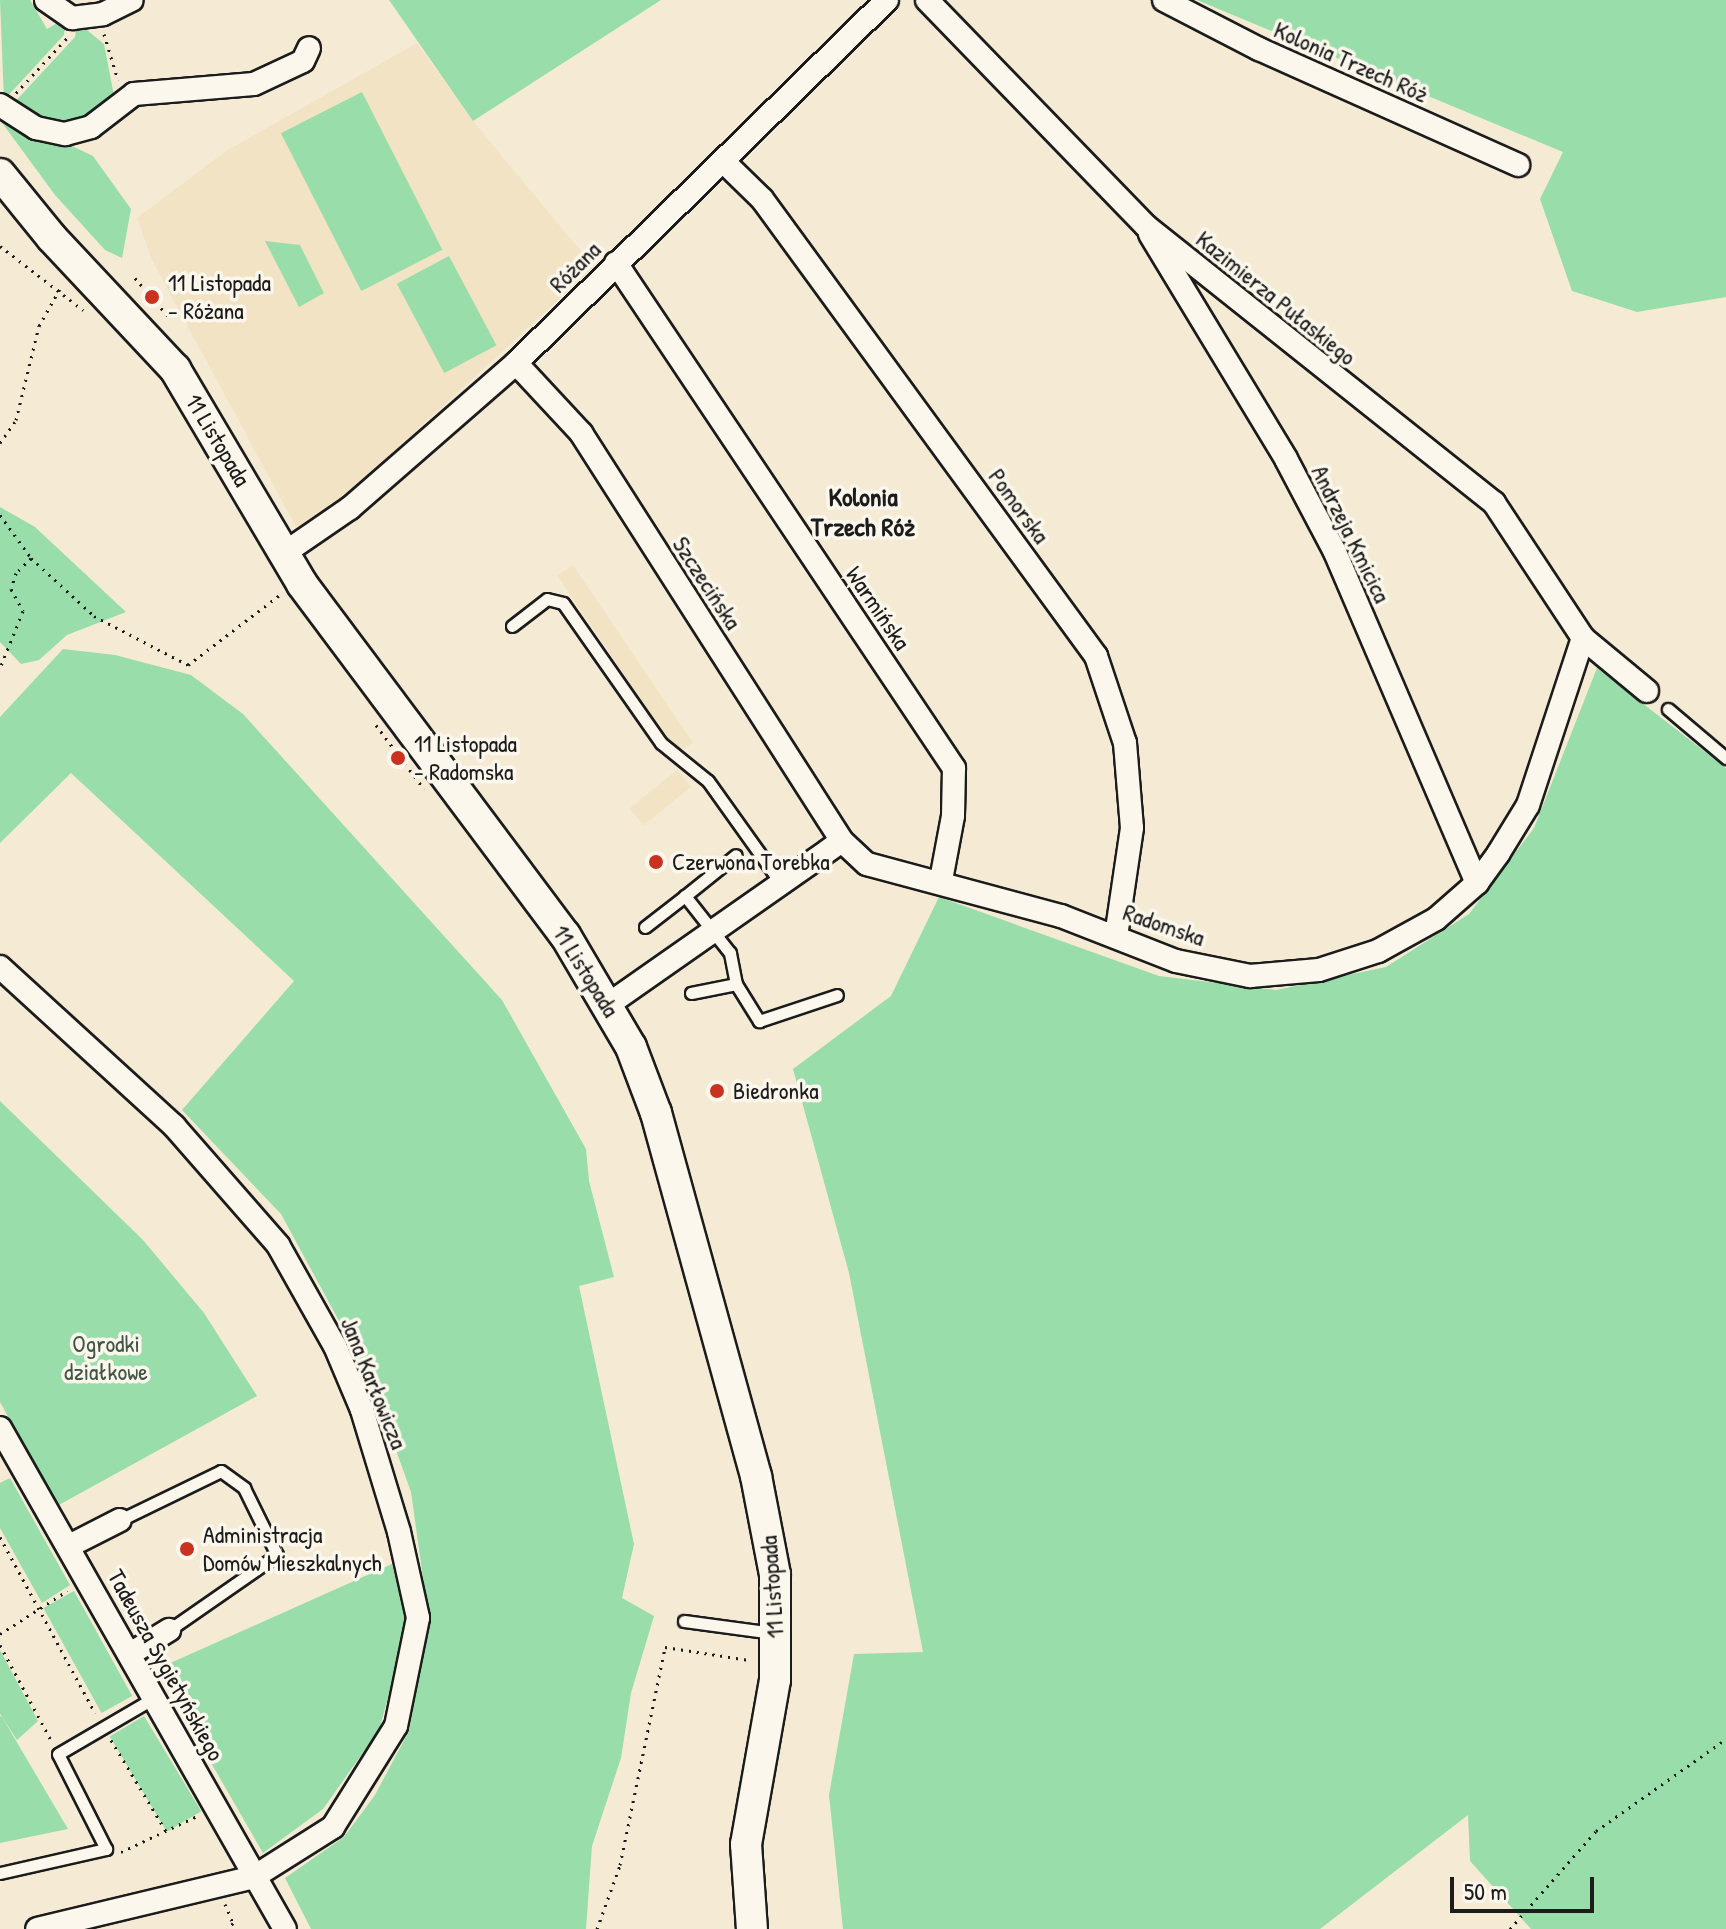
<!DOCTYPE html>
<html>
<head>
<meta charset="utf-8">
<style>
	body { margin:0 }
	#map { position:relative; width:1726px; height:1929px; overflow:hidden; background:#f5ebd5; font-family:"Patrick Hand",sans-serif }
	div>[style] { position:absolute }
	.built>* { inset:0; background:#f1e3c4; transform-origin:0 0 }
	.green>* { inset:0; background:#98ddaa; transform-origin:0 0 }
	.path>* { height:3px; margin-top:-1.5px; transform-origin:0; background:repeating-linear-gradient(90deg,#1c1c1c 0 2px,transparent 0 8px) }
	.roads { filter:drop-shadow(2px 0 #1c1c1c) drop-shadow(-2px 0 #1c1c1c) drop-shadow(0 2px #1c1c1c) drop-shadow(0 -2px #1c1c1c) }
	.service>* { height:11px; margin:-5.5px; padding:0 5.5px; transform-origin:5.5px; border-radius:5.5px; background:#fbf7ec }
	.minor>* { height:22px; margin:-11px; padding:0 11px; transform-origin:11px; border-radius:11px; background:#fbf7ec }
	.secondary>* { height:30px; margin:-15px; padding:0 15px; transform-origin:15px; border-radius:15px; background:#fbf7ec }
	.dots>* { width:22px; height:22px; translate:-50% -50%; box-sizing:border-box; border:4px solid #fbf7ec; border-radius:50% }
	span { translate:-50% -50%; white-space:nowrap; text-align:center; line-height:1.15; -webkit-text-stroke:7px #fbf7ec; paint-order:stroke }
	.street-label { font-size:24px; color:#1c1c1c }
	.poi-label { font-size:24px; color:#1c1c1c }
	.left { translate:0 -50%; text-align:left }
	.park-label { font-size:24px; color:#415647 }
	.neighbourhood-label { font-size:26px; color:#1c1c1c; font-weight:700 }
	.scale { position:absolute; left:1450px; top:1877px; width:144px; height:36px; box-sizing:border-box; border:4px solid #1c1c1c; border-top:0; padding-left:10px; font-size:24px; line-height:28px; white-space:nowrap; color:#1c1c1c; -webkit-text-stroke:6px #fbf7ec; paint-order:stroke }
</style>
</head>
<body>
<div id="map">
	<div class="built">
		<div style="clip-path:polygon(417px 43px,473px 121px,594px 267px,346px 495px,296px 527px,152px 260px,137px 218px,226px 151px)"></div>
		<div style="left:573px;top:565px;width:214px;height:19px;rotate:56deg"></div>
		<div style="left:677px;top:770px;width:22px;height:61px;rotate:51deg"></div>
	</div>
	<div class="green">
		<div style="clip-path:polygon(0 0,30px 0,47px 29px,66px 18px,64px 35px,4px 100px)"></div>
		<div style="clip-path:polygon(389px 0,661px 0,473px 121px)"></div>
		<div style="clip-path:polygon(1197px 0,1726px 0,1726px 297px,1637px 312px,1572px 291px,1540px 199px,1563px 152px)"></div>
		<div style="clip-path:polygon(77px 22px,104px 44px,115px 101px,95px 118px,60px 129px,12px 105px,75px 37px)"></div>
		<div style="left:362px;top:92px;width:177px;height:91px;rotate:63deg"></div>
		<div style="clip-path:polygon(0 112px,93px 156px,131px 209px,122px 258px,105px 250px,55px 195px,0 120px)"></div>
		<div style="clip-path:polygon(265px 241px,300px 245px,324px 293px,299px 307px)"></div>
		<div style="left:449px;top:256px;width:101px;height:59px;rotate:62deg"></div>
		<div style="clip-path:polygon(0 507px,35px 527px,126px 612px,67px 635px,39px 660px,21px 664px,0 642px)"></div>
		<div style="clip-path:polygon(63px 649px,115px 655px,191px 675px,243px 714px,502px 1000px,586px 1149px,589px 1181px,614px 1277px,579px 1286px,634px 1544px,622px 1598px,654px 1616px,631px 1693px,621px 1758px,592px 1846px,586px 1929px,311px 1929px,285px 1878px,344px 1837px,375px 1795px,409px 1731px,429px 1621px,411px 1492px,370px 1378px,281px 1214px,182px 1110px,294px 981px,71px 773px,0 843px,0 717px)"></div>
		<div style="clip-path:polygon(1597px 668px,1726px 768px,1726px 1929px,1531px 1929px,1470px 1861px,1468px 1815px,1320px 1929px,843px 1929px,829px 1795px,854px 1654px,923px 1652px,849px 1273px,793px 1069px,891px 996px,939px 897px,1159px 976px,1276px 990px,1386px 967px,1469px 914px,1534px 828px)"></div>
		<div style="clip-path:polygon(0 1101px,143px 1240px,204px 1313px,257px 1396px,57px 1506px,0 1402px)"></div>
		<div style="clip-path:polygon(10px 1478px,70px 1585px,42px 1603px,0 1528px,0 1483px)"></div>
		<div style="clip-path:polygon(392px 1564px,404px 1612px,404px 1640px,379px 1730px,323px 1809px,263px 1853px,157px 1669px)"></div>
		<div style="left:74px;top:1591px;width:120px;height:35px;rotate:61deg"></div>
		<div style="clip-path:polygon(0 1650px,38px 1721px,17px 1740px,0 1714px)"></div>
		<div style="clip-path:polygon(0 1716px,2px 1717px,68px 1829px,0 1843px)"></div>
		<div style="left:144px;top:1716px;width:111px;height:40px;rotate:59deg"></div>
	</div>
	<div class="path">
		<div style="left:104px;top:34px;width:48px;rotate:73.1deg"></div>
		<div style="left:16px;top:93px;width:76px;rotate:-47.1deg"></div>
		<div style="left:0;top:246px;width:105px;rotate:37.6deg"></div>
		<div style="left:135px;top:278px;width:50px;rotate:49deg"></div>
		<div style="left:0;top:443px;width:28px;rotate:-55deg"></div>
		<div style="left:16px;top:420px;width:97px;rotate:-76.3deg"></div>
		<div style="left:39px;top:326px;width:47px;rotate:-60.7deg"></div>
		<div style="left:0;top:515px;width:53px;rotate:54.2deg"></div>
		<div style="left:31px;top:558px;width:21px;rotate:135deg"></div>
		<div style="left:16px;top:573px;width:17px;rotate:107deg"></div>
		<div style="left:11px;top:589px;width:25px;rotate:61deg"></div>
		<div style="left:23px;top:611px;width:61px;rotate:112deg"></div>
		<div style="left:31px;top:558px;width:86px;rotate:42.6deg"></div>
		<div style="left:94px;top:616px;width:106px;rotate:27.5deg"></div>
		<div style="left:188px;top:665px;width:117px;rotate:-37.4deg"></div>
		<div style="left:376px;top:725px;width:80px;rotate:53.1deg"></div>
		<div style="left:0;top:1537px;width:200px;rotate:61.6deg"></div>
		<div style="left:0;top:1634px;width:80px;rotate:-32.7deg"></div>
		<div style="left:0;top:1645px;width:108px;rotate:61.8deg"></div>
		<div style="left:111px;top:1740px;width:109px;rotate:58.9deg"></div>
		<div style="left:121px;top:1852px;width:84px;rotate:-25.3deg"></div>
		<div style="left:225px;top:1904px;width:21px;rotate:67deg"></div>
		<div style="left:233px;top:1923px;width:8px;rotate:130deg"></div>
		<div style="left:597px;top:1929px;width:68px;rotate:-70.2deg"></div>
		<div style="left:620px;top:1865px;width:223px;rotate:-78.3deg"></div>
		<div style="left:665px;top:1647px;width:85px;rotate:8.8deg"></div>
		<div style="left:1510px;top:1929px;width:130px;rotate:-48.7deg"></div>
		<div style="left:1596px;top:1831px;width:159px;rotate:-35.3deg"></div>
	</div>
	<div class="roads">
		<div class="service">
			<div style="left:512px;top:626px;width:44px;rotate:-37.6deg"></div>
			<div style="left:547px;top:599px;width:16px;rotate:14deg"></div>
			<div style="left:563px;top:603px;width:171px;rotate:55deg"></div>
			<div style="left:661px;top:743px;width:60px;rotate:39deg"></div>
			<div style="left:708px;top:781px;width:124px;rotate:54.5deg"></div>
			<div style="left:1668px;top:709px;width:76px;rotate:40.2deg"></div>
			<div style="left:645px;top:927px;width:51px;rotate:-37.8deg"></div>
			<div style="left:736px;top:984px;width:44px;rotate:58.1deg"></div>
			<div style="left:759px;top:1021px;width:82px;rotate:-18.4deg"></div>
			<div style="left:691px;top:993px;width:46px;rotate:-11.3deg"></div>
			<div style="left:736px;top:984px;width:32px;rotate:-101deg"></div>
			<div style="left:730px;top:953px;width:73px;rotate:-128.3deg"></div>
			<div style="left:685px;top:896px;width:65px;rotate:-38.8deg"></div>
			<div style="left:120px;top:1520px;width:112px;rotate:-25.9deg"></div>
			<div style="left:221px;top:1471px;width:29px;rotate:36deg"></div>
			<div style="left:244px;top:1488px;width:75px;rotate:63.8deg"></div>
			<div style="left:277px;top:1555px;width:131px;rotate:145.2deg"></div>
			<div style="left:684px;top:1621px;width:90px;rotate:7.7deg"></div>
			<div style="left:0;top:1873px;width:109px;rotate:-12.8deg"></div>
			<div style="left:106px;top:1849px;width:106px;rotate:-116.8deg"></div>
			<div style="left:58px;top:1754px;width:111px;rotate:-30.3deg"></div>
		</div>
		<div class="minor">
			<div style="left:46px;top:0;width:32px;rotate:35deg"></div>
			<div style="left:72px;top:18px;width:31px;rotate:-7deg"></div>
			<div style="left:103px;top:14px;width:32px;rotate:-26deg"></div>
			<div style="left:927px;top:0;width:315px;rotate:45.9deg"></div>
			<div style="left:1146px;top:226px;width:445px;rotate:38.5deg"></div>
			<div style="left:1494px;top:503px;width:162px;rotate:56.6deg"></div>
			<div style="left:1583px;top:638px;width:83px;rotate:39.6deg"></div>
			<div style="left:1164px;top:0;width:107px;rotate:27.3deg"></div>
			<div style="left:1259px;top:49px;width:284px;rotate:24.1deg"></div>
			<div style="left:0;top:105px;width:43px;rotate:32.6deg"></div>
			<div style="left:36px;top:128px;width:30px;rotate:12deg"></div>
			<div style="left:65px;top:134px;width:27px;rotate:-15deg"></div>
			<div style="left:91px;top:127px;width:54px;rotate:-37.5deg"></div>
			<div style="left:134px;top:94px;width:120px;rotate:-4.8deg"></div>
			<div style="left:254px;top:84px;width:54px;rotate:-25.1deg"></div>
			<div style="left:303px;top:61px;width:14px;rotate:-65deg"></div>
			<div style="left:723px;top:161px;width:54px;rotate:44.3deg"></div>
			<div style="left:762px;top:199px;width:566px;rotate:53.84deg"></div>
			<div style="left:1096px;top:656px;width:92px;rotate:71.6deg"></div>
			<div style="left:1125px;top:743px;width:85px;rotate:85.3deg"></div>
			<div style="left:1132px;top:828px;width:110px;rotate:98.4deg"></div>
			<div style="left:1150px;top:234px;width:263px;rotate:58.8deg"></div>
			<div style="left:1286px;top:459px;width:105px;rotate:62.2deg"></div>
			<div style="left:1335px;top:552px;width:360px;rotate:66.8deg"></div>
			<div style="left:616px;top:263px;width:608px;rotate:56.21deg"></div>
			<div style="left:954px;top:768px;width:48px;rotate:91.2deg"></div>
			<div style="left:953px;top:816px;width:65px;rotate:100.6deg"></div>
			<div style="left:516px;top:363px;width:96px;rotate:47.1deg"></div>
			<div style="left:581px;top:433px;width:484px;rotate:57.4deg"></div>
			<div style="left:283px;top:554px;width:81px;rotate:-34.5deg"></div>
			<div style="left:350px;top:508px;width:220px;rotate:-41.1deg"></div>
			<div style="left:516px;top:363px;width:519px;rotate:-44.38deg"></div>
			<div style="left:0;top:967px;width:236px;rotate:42.4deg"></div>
			<div style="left:174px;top:1126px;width:158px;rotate:48.8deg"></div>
			<div style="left:278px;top:1245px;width:116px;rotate:60.6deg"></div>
			<div style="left:335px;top:1346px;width:69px;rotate:67.1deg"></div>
			<div style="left:362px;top:1410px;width:127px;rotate:73.1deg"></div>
			<div style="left:399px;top:1532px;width:88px;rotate:77.5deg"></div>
			<div style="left:418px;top:1618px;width:110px;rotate:101.5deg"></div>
			<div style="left:396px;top:1726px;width:119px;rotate:122deg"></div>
			<div style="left:333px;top:1827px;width:93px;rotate:147.7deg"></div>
			<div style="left:254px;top:1877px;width:223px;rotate:166.5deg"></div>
			<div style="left:609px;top:1004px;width:284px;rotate:-35deg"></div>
			<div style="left:842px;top:841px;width:34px;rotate:43deg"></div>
			<div style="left:867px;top:864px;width:201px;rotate:15deg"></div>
			<div style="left:1061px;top:916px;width:123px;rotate:21.4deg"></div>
			<div style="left:1176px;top:961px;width:76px;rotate:11.5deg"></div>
			<div style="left:1250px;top:976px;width:69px;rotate:-5deg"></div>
			<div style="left:1319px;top:970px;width:62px;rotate:-17.9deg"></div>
			<div style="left:1378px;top:951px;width:66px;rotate:-28.9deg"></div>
			<div style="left:1436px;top:919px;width:55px;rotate:-41.3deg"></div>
			<div style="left:1477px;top:883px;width:36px;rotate:-54deg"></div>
			<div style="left:1498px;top:854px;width:57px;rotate:-58.5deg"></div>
			<div style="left:1528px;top:805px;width:176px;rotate:-71.8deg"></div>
			<div style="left:0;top:1428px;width:576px;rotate:60.37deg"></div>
			<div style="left:69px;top:1546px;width:57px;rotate:-27deg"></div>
			<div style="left:130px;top:1654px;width:46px;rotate:-31.6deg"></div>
		</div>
		<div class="secondary">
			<div style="left:0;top:174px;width:82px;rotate:50.9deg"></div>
			<div style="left:52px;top:238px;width:180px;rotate:46.8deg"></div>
			<div style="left:175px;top:369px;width:250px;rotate:59.4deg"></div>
			<div style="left:302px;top:584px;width:439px;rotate:53.2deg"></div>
			<div style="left:565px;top:935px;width:130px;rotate:59.5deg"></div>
			<div style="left:631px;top:1047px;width:71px;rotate:69.3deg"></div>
			<div style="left:656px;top:1113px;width:377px;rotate:74.6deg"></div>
			<div style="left:756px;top:1476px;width:101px;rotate:79.1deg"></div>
			<div style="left:775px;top:1575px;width:105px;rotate:90deg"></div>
			<div style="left:775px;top:1680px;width:167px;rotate:100deg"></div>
			<div style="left:746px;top:1844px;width:85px;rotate:86deg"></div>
		</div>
	</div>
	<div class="dots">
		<div style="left:152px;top:297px;background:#c8321e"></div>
		<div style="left:398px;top:758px;background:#c8321e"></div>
		<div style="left:656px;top:862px;background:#c8321e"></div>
		<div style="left:717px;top:1091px;background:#c8321e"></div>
		<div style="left:187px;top:1549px;background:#c8321e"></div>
	</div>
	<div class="street-label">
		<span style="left:1351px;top:62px;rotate:24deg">Kolonia Trzech Róż</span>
		<span style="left:575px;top:267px;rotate:-45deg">Różana</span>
		<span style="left:1276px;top:298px;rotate:39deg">Kazimierza Pułaskiego</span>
		<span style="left:218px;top:440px;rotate:59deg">11 Listopada</span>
		<span style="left:1019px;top:506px;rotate:54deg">Pomorska</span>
		<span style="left:1351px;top:534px;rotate:64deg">Andrzeja Kmicica</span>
		<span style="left:707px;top:583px;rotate:57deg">Szczecińska</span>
		<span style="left:878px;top:608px;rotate:56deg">Warmińska</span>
		<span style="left:1164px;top:925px;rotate:19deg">Radomska</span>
		<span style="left:586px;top:971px;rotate:58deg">11 Listopada</span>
		<span style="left:374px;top:1383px;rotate:68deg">Jana Karłowicza</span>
		<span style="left:772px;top:1587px;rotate:-94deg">11 Listopada</span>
		<span style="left:166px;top:1665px;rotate:61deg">Tadeusza Sygietyńskiego</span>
	</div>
	<div class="poi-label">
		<span class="left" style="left:168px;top:297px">11 Listopada<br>- Różana</span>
		<span class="left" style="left:414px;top:758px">11 Listopada<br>- Radomska</span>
		<span class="left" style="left:672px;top:862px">Czerwona Torebka</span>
		<span class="left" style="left:733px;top:1091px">Biedronka</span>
		<span class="left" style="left:203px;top:1549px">Administracja<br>Domów Mieszkalnych</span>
	</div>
	<div class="park-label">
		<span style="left:106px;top:1358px">Ogrodki<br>działkowe</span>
	</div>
	<div class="neighbourhood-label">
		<span style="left:863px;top:512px">Kolonia<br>Trzech Róż</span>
	</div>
	<div class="scale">50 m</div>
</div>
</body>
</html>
